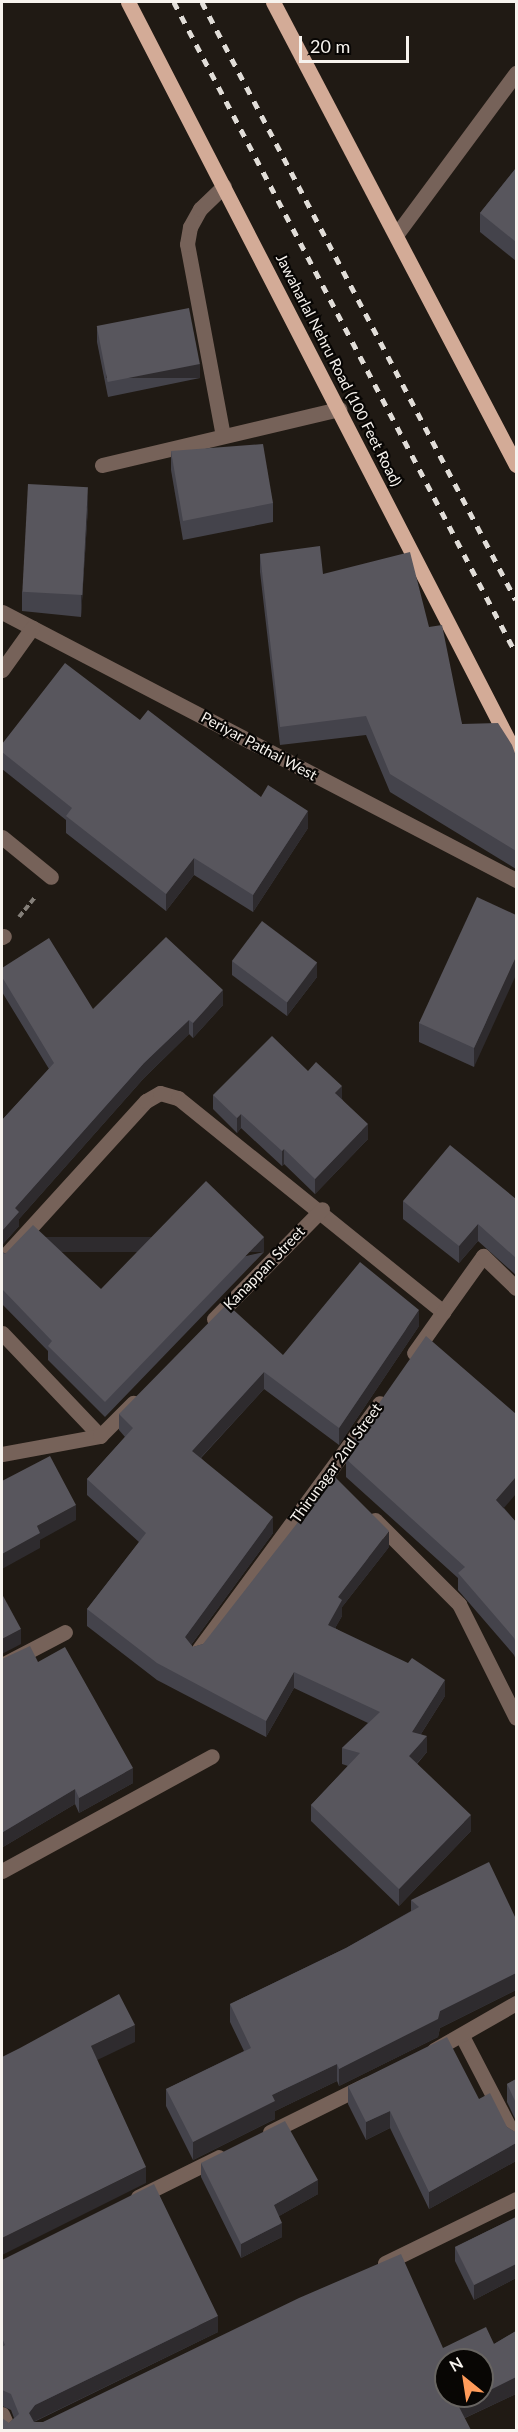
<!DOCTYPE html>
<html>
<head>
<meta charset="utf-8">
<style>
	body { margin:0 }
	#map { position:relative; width:518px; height:2432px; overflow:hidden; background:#201a14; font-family:Lato,sans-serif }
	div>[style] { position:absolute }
	.path>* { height:4px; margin-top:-2px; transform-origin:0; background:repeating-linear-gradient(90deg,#847f79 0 6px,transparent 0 9px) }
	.minor>* { height:15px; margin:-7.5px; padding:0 7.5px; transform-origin:7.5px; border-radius:7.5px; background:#766259 }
	.major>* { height:15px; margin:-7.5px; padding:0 7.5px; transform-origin:7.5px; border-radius:7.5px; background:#d3ab97 }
	.rail>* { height:4.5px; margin-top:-2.25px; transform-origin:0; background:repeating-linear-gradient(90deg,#e1ddd8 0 8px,transparent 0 16px) }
	.wall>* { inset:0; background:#44434b }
	.shaded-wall>* { inset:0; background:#2e2b2e; transform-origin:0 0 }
	.building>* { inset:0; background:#58565d; transform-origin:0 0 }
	span { translate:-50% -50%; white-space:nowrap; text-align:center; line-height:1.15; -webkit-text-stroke:4.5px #080604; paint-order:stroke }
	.street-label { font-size:15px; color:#f7f3ee }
	.frame { position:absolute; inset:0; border:3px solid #f7f3ee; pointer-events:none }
	.north { position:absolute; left:434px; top:2348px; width:60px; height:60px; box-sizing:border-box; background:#080604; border:2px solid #686562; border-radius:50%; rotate:330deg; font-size:16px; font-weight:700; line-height:24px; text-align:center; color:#f7f3ee }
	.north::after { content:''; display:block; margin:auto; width:21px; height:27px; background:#ff9b5a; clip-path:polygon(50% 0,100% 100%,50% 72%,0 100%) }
	.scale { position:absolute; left:299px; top:36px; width:110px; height:27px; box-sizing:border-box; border:3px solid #f7f3ee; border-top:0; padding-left:8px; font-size:18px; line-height:21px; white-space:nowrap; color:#f7f3ee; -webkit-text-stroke:4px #080604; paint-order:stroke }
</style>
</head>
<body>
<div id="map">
	<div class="path">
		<div style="left:19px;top:917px;width:26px;rotate:-51deg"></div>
	</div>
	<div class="minor">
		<div style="left:396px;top:235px;width:202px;rotate:-53.5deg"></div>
		<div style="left:223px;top:436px;width:195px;rotate:-100.6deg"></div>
		<div style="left:187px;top:244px;width:17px;rotate:-80deg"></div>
		<div style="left:190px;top:227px;width:21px;rotate:-61deg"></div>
		<div style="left:200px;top:209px;width:33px;rotate:-44deg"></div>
		<div style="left:102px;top:465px;width:244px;rotate:-13.3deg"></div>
		<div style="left:2px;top:612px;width:580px;rotate:27.54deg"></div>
		<div style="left:2px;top:670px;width:52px;rotate:-54.5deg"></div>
		<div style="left:2px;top:837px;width:63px;rotate:39.2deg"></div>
		<div style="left:2px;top:937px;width:2px;rotate:-27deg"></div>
		<div style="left:2px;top:1259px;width:214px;rotate:-47.7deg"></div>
		<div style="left:146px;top:1101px;width:16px;rotate:-30deg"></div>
		<div style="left:160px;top:1093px;width:19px;rotate:16deg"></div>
		<div style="left:178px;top:1098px;width:341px;rotate:38.9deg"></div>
		<div style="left:443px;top:1312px;width:50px;rotate:125.3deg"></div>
		<div style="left:443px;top:1312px;width:69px;rotate:-54.5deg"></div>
		<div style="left:483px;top:1256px;width:46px;rotate:44.1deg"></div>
		<div style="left:214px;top:1319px;width:154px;rotate:-45.5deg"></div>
		<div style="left:2px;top:1333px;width:142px;rotate:46.4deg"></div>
		<div style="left:2px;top:1454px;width:100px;rotate:-10.4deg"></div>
		<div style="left:100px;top:1436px;width:47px;rotate:-45deg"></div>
		<div style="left:375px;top:1520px;width:119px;rotate:45deg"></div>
		<div style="left:459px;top:1604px;width:127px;rotate:63.4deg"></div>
		<div style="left:199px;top:1649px;width:305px;rotate:-53.7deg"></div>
		<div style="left:2px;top:1665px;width:71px;rotate:-27.6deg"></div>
		<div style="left:2px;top:1871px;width:239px;rotate:-28.7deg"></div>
		<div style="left:462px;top:2036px;width:117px;rotate:62.6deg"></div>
		<div style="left:434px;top:2050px;width:95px;rotate:-29.8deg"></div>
		<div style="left:270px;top:2132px;width:108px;rotate:-26.3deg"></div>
		<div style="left:138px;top:2197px;width:90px;rotate:-26.3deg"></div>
		<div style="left:385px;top:2263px;width:146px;rotate:-26deg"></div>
		<div style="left:2px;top:2414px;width:17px;rotate:66deg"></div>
	</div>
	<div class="major">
		<div style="left:128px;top:2px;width:847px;rotate:62.74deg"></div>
		<div style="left:273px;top:2px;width:523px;rotate:62.31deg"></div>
	</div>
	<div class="rail">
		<div style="left:174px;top:2px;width:735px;rotate:62.29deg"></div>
		<div style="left:202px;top:2px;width:675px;rotate:62.3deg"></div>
	</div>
	<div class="wall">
		<div style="clip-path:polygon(516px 168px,516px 261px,480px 232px,480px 213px)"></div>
		<div style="clip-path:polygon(97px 328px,200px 378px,108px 397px,97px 342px)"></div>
		<div style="clip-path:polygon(171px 451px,273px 503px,273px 522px,183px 540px,171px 470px)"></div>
		<div style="clip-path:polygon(88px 506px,81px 617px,22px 611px,22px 592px)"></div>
		<div style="clip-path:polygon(260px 554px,323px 574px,429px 627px,462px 724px,516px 756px,516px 869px,390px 792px,366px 735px,280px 745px,260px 572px)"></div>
		<div style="clip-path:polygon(140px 720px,308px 828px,253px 912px,194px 875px,166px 911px,66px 833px,66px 820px,2px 769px,2px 744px)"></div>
		<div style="clip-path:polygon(516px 915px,474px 1067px,419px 1042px,419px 1023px)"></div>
		<div style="clip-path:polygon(232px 961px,317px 977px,287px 1016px,232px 975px)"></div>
		<div style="clip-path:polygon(2px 968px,93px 1009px,223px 1005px,193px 1038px,189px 1034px,144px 1078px,19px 1219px,19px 1226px,2px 1245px,2px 1120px,49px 1069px,2px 992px)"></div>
		<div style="clip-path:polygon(308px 1071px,342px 1099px,368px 1139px,315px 1194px,284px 1164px,282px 1166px,241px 1128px,237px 1133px,213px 1109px,213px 1095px)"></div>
		<div style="clip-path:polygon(516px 1199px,516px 1275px,478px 1241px,459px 1263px,403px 1219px,403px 1201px)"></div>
		<div style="clip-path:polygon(2px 1252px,101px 1289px,264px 1252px,105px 1417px,48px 1360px,48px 1351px,2px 1304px)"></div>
		<div style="clip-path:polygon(419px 1326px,339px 1445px,264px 1389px,201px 1458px,273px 1533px,191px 1645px,193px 1647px,203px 1644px,389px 1547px,342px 1607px,342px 1616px,335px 1628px,445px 1696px,421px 1734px,427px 1752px,417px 1764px,471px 1831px,399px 1906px,311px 1821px,311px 1805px,348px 1766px,342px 1764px,342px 1748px,368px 1723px,294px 1688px,266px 1737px,157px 1680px,87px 1626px,87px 1609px,139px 1542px,87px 1495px,87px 1479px,125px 1437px,119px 1430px,119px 1414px,283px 1355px)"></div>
		<div style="clip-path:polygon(354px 1439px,504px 1508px,516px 1522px,516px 1660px,514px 1655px,458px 1590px,458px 1578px,346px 1477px,346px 1459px,354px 1449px)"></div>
		<div style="clip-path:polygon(2px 1659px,38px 1662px,133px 1783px,79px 1813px,75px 1804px,3px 1847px,2px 1845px)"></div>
		<div style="clip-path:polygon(411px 1900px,516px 1919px,516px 1990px,440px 2028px,438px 2037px,339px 2086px,337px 2081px,275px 2111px,275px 2119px,193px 2160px,166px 2106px,166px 2089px,244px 2051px,230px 2022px,230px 2004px,346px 1948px,411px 1911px)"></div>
		<div style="clip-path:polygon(516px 2079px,516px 2121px,507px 2102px,507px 2084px)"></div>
		<div style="clip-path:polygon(348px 2086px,479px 2099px,507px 2127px,515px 2132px,516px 2132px,516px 2161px,429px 2209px,390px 2128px,366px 2140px,348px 2104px)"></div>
		<div style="clip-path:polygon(201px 2163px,318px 2194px,279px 2216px,282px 2237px,241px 2258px,201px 2177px)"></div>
		<div style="clip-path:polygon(516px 2217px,516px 2278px,474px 2300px,455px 2261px,455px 2247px)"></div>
		<div style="clip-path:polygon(2px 2260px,218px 2332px,34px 2422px,43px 2422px,443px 2348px,494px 2344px,516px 2331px,516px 2394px,465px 2418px,9px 2423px,14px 2418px,11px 2410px,2px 2406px)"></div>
	</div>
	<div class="shaded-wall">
		<div style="left:200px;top:364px;width:14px;height:94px;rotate:90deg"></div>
		<div style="clip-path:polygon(88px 487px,88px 506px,81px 617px,81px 598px)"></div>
		<div style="clip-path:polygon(308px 811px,308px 828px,253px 912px,253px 895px)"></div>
		<div style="clip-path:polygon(194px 858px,194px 875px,166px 911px,166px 894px)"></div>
		<div style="clip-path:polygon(516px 957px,516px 975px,474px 1067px,474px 1048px)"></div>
		<div style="clip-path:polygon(317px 962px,317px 977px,287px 1016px,287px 1002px)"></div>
		<div style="clip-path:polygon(223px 990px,223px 1005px,193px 1038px,193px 1023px)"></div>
		<div style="clip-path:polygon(189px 1020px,189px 1034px,144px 1078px,19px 1219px,19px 1226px,2px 1245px,2px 1231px,15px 1208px,144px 1063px)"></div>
		<div style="clip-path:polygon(342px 1086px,342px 1100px,335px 1093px)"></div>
		<div style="clip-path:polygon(241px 1114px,241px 1128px,237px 1133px,237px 1118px)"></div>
		<div style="clip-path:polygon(368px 1124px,368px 1139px,315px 1194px,315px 1179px)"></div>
		<div style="clip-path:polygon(284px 1149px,284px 1164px,282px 1166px,282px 1151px)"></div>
		<div style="clip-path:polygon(478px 1224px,478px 1241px,459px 1263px,459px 1246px)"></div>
		<div style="left:264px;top:1237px;width:15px;height:229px;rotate:90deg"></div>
		<div style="clip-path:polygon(419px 1310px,419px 1326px,339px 1445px,339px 1428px)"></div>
		<div style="clip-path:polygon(264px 1372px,264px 1389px,192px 1467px,192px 1451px)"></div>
		<div style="clip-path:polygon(516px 1477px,516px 1494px,496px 1517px,496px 1500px)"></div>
		<div style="clip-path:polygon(76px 1505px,76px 1520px,40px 1540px,40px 1548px,2px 1569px,2px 1554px,37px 1526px)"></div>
		<div style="clip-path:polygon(273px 1517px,273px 1533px,185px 1653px,185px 1637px)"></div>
		<div style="clip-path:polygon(389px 1531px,389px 1547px,342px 1607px,342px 1616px,328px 1641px,328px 1625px,338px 1597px)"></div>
		<div style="clip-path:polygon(21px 1629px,21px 1644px,2px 1654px,2px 1639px)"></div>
		<div style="clip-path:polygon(294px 1672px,294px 1688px,266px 1737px,266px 1721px)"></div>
		<div style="clip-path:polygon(445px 1680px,445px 1696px,412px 1748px,412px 1732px)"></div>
		<div style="clip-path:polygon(427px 1736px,427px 1752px,409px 1772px,409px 1756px)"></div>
		<div style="clip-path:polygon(133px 1768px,133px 1783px,79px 1813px,79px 1798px)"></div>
		<div style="clip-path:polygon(75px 1789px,75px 1804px,3px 1847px,3px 1832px)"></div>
		<div style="clip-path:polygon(471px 1815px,471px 1831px,399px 1906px,399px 1889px)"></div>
		<div style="clip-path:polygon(516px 1973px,516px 1990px,440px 2028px,438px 2037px,339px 2086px,339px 2069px,440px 2011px)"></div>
		<div style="clip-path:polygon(135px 2025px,135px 2042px,91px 2063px,91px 2046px)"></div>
		<div style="clip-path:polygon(337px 2064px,337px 2081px,275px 2111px,275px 2119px,193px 2160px,193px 2142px,272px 2095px)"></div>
		<div style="clip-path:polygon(390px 2111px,390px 2128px,366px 2140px,366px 2122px)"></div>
		<div style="clip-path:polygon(516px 2143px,516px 2161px,429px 2209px,429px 2192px)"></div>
		<div style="clip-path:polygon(146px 2167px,146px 2183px,2px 2255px,2px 2238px)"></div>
		<div style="clip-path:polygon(318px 2180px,318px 2194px,274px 2219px,274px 2205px)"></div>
		<div style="clip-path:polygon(282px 2223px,282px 2237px,241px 2258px,241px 2244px)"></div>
		<div style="clip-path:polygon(516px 2264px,516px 2278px,474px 2300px,474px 2285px)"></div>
		<div style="clip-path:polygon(218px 2316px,218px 2332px,35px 2421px,29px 2430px,29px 2413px,35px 2405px)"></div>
		<div style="clip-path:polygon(516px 2377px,516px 2394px,458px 2421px,458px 2405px,477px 2396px,482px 2396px,482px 2394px)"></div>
	</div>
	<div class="building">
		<div style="clip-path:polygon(516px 168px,516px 242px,480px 213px)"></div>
		<div style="left:189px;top:308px;width:57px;height:94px;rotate:79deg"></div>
		<div style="clip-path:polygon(263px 444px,273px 503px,183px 521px,171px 451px)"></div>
		<div style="left:28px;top:484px;width:60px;height:108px;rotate:3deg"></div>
		<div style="clip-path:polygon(320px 546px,323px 574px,410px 552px,429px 627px,442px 625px,462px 724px,498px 723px,512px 745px,516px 756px,516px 851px,390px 774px,366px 716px,280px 727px,260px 554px)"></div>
		<div style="clip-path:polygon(65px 663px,140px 720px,148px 710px,261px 797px,268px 785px,308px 811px,253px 895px,194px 858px,166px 894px,66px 816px,72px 808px,2px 752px,2px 744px)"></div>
		<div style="clip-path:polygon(477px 897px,516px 915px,516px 957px,474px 1048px,419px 1023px)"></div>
		<div style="left:262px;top:921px;width:69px;height:50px;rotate:37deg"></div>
		<div style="clip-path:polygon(166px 937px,223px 990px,193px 1023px,189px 1020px,144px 1063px,15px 1208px,19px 1212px,2px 1231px,2px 1120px,54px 1063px,2px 977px,2px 968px,49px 938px,93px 1009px)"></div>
		<div style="clip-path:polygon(272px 1036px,308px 1071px,316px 1062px,342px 1086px,335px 1093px,368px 1124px,315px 1179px,284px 1149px,282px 1151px,241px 1114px,237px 1118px,213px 1095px)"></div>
		<div style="clip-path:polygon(450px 1145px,516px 1199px,516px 1258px,478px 1224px,459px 1246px,403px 1201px)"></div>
		<div style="clip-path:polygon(206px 1181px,264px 1237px,105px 1402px,48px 1346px,52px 1341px,2px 1289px,2px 1252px,5px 1254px,33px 1225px,101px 1289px)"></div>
		<div style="clip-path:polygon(360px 1262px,419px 1310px,339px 1428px,264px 1372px,192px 1451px,273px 1517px,185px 1637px,193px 1647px,203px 1644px,334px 1476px,389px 1531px,338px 1597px,342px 1600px,328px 1625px,408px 1663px,412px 1658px,445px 1680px,412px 1732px,427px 1736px,409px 1756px,471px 1815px,399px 1889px,311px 1805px,360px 1753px,342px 1748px,380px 1712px,294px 1672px,266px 1721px,157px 1663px,87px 1609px,146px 1533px,87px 1479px,133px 1428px,119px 1414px,227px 1304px,283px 1355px)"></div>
		<div style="clip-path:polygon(426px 1336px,516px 1414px,516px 1477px,496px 1500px,516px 1522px,516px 1643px,514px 1638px,458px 1573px,465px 1567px,346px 1459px,359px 1443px,354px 1439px)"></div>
		<div style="clip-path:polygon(50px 1456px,76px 1505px,37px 1526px,40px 1533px,2px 1554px,2px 1481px)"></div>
		<div style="clip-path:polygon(2px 1594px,21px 1629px,2px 1639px)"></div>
		<div style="clip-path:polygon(30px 1646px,38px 1662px,65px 1647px,133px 1768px,79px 1798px,75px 1789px,3px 1832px,2px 1830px,2px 1659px)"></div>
		<div style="clip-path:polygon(489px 1862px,516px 1919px,516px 1973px,440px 2011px,438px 2019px,339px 2069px,337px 2064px,272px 2095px,275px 2101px,193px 2142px,166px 2089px,251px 2048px,230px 2004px,346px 1948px,419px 1907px,411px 1900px)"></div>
		<div style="clip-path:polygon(119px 1994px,135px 2025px,91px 2046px,146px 2167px,2px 2238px,2px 2057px,20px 2048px)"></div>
		<div style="clip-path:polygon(447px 2037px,479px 2099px,490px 2093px,507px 2127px,515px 2132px,516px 2132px,516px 2143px,429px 2192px,390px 2111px,366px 2122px,348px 2086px)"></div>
		<div style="clip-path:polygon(516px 2079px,516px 2103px,507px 2084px)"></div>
		<div style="clip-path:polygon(285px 2121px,318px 2180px,274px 2205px,282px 2223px,241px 2244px,201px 2163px)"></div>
		<div style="clip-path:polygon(154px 2184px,218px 2316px,35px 2405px,29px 2413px,34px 2422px,43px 2422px,299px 2298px,401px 2254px,443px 2348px,486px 2327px,494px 2344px,516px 2331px,516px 2377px,482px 2394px,482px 2360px,446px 2360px,446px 2396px,477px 2396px,458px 2405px,471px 2430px,2px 2430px,2px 2418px,9px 2423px,19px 2414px,11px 2394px,2px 2390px,2px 2347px,5px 2345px,2px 2338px,2px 2260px)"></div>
		<div style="clip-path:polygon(516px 2217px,516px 2264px,474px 2285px,455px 2247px)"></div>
	</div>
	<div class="street-label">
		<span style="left:339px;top:370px;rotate:63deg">Jawaharlal Nehru Road (100 Feet Road)</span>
		<span style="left:259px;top:746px;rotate:28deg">Periyar Pathai West</span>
		<span style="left:264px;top:1268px;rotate:-46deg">Kanappan Street</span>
		<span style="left:336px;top:1463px;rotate:-54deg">Thirunagar 2nd Street</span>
	</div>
	<div class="frame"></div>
	<div class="north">N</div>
	<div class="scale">20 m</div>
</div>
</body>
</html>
